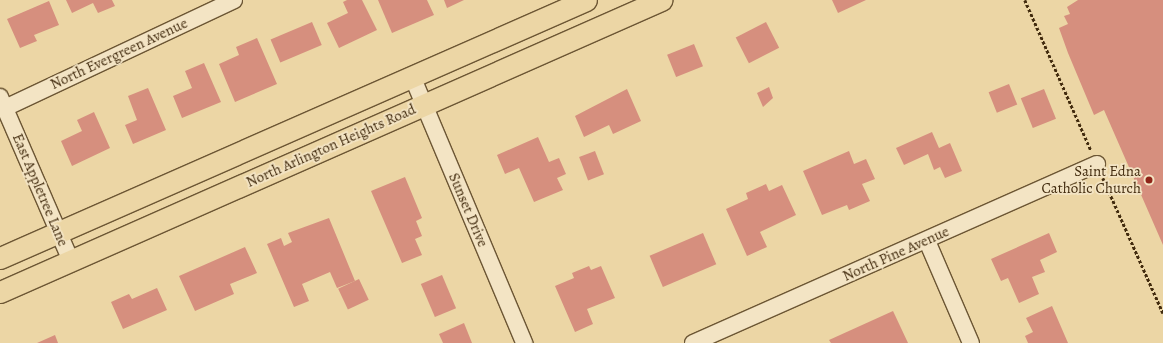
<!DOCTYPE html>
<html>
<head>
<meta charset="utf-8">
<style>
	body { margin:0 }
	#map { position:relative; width:1163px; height:343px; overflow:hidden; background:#ecd6a5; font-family:Alegreya,serif }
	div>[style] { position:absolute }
	.building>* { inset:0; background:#d68f7e; transform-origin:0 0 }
	.path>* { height:2.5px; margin-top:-1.25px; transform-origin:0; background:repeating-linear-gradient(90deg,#422b0e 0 3px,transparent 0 5px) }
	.roads { filter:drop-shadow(1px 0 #6c5634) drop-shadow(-1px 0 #6c5634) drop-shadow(0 1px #6c5634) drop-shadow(0 -1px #6c5634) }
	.minor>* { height:16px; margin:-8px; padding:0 8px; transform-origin:8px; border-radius:8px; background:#f3e4c4 }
	.major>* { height:21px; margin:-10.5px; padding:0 10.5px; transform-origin:10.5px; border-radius:10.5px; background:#ecd6a5 }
	.dots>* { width:11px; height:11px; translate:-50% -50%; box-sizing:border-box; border:2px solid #f3e4c4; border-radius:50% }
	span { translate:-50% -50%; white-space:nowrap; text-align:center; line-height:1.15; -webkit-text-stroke:3.5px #f3e4c4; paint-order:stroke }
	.street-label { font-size:15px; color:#422b0e }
	.poi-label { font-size:15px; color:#422b0e }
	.right { translate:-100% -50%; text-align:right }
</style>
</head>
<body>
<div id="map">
	<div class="building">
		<div style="clip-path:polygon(66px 0,112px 0,115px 6px,98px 13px,93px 3px,72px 13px)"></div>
		<div style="clip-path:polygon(347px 0,362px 0,377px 30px,339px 48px,327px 23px,348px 13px,343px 2px)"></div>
		<div style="clip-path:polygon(378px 0,427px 0,434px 15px,392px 33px)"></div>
		<div style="clip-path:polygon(444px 0,464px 0,447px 8px)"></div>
		<div style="clip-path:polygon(832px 0,866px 0,838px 13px)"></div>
		<div style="clip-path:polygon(1078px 0,1163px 0,1163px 245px,1104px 110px,1094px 115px,1068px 53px,1059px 28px,1068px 24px,1064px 16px,1070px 14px,1067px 7px)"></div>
		<div style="clip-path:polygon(49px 1px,59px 25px,34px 35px,37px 41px,20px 48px,7px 19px)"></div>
		<div style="left:312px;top:22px;width:25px;height:45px;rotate:67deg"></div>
		<div style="left:766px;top:22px;width:29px;height:34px;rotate:63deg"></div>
		<div style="clip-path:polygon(257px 38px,277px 84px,235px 102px,219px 64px,239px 55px,236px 47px)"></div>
		<div style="left:694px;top:44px;width:24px;height:29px;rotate:68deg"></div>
		<div style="clip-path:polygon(204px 63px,221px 102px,182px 118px,173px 96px,192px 88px,185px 71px)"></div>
		<div style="left:1009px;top:84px;width:22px;height:22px;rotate:68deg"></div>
		<div style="clip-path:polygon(769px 87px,773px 98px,763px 107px,757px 93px)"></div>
		<div style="clip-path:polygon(148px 88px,166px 130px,133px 144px,125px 125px,137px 120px,128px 96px)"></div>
		<div style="clip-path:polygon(627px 89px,641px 121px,613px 134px,609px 125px,584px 137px,575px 116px)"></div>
		<div style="left:1044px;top:89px;width:32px;height:25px;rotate:68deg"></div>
		<div style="clip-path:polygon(94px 112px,110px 148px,72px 166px,61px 141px,82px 131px,77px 120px)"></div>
		<div style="clip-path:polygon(932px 132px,939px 148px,950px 143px,962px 171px,945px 178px,940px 167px,934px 170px,928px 154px,904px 165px,896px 148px)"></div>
		<div style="clip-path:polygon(538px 137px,549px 162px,559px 158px,566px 174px,557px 178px,563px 190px,534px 202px,519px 168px,505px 174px,497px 155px)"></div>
		<div style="left:595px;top:151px;width:25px;height:17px;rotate:69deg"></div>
		<div style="clip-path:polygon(849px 151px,854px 164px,866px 159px,875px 179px,862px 184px,870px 201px,849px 210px,847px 205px,822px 215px,803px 171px)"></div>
		<div style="clip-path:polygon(405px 177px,422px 218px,416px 221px,422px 236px,415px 239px,422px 255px,402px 263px,371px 191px)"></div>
		<div style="clip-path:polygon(766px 184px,769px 191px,782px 185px,796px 215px,760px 232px,767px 247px,747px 256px,726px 209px,748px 199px,746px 193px)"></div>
		<div style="clip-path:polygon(329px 218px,355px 281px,337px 288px,330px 272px,302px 284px,309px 301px,294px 307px,267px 244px,281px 238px,284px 246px,292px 242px,288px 233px)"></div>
		<div style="left:703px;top:233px;width:34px;height:58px;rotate:67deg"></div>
		<div style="clip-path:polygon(1049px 233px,1057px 252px,1040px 260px,1045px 272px,1032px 277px,1039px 294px,1019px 303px,1008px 278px,1001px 281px,991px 259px)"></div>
		<div style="clip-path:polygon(245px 247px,257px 273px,230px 284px,234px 294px,195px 311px,179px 276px)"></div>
		<div style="clip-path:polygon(589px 266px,591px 270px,601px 266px,615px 298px,587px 309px,593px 324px,575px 332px,555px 286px,574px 278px,572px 273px)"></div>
		<div style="left:442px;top:275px;width:36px;height:23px;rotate:67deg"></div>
		<div style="left:359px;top:279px;width:23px;height:23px;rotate:65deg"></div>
		<div style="clip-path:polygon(157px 288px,167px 310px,123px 329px,111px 302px,129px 294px,132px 299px)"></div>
		<div style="clip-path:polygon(1052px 306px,1068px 343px,1028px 343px,1025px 336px,1033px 332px,1026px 318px)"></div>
		<div style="clip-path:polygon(893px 311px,908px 343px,831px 343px,829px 340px)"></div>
		<div style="clip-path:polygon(464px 323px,472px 343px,443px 343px,439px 334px)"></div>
		<div style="clip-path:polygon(55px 335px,58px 343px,37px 343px)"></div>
	</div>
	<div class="path">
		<div style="left:1025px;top:0;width:164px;rotate:66.3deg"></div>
		<div style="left:1103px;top:178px;width:148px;rotate:66deg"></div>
	</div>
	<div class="roads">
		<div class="minor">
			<div style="left:412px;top:76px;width:290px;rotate:67.2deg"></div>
			<div style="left:0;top:97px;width:179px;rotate:66.6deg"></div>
			<div style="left:5px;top:108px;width:253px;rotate:-25.2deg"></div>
			<div style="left:927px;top:241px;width:111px;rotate:66.7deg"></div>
			<div style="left:693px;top:343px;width:442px;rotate:-23.9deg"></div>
		</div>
		<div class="major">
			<div style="left:0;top:258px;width:640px;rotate:-23.76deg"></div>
			<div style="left:0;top:292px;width:723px;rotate:-23.83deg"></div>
		</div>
	</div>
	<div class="dots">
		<div style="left:1149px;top:180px;background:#8f2418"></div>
	</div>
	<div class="street-label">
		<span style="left:119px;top:54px;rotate:-25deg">North Evergreen Avenue</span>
		<span style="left:331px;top:146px;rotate:-24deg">North Arlington Heights Road</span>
		<span style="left:40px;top:190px;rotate:67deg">East Appletree Lane</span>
		<span style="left:468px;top:210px;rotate:67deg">Sunset Drive</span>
		<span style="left:896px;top:254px;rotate:-24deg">North Pine Avenue</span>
	</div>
	<div class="poi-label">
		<span class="right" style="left:1141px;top:180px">Saint Edna<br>Catholic Church</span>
	</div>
</div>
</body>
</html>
